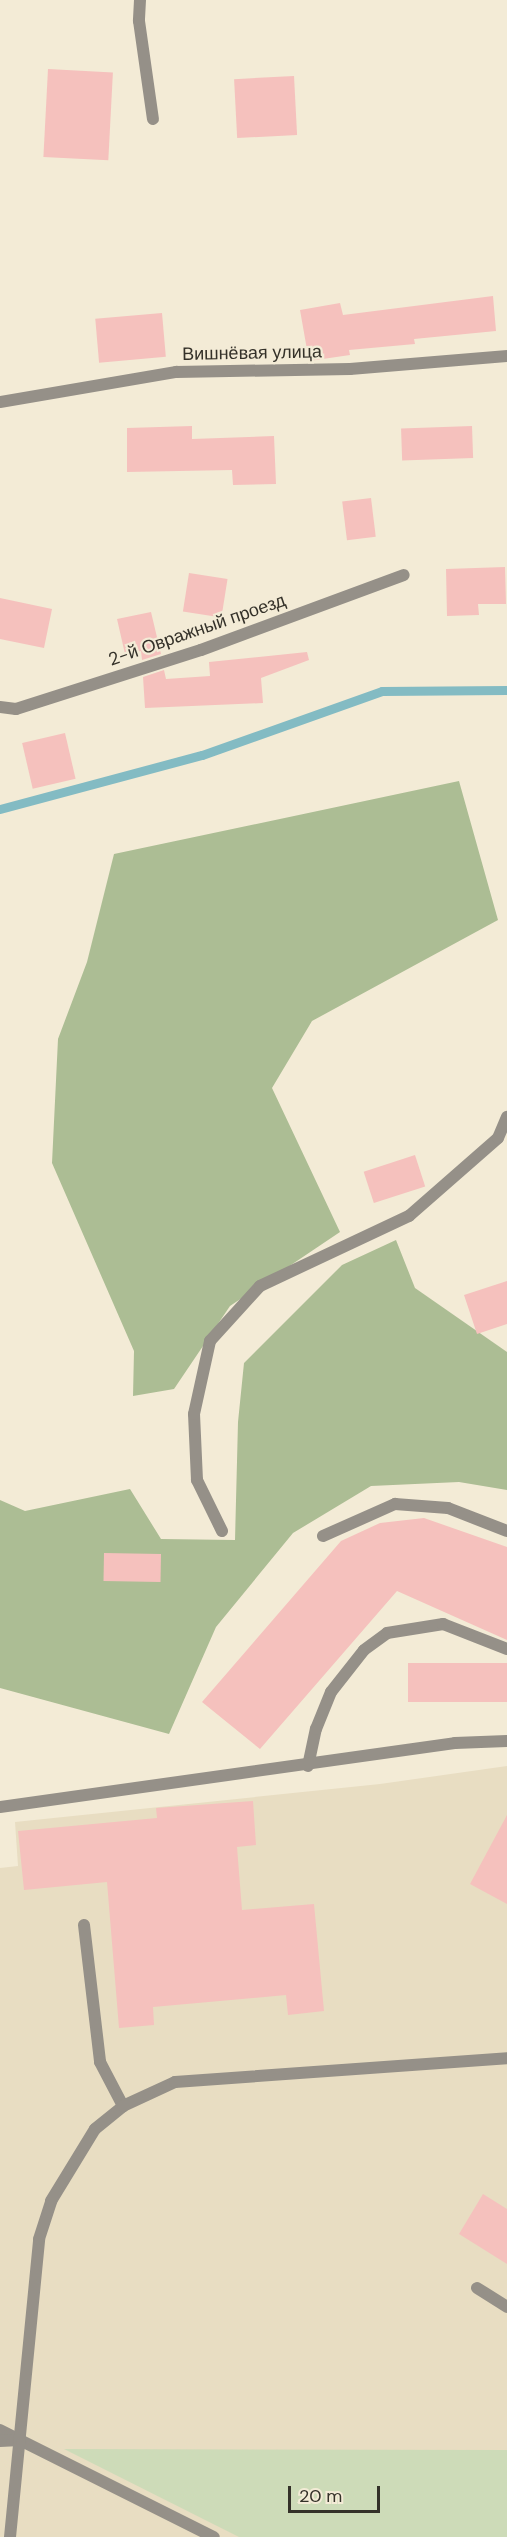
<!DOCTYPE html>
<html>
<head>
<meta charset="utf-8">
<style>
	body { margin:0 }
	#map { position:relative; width:507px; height:2537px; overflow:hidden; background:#f3ebd6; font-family:"DM Sans",sans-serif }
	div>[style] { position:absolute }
	.built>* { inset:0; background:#e8ddc2 }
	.green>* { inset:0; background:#cddbb8 }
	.forest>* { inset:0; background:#acbd94 }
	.stream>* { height:9px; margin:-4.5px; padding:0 4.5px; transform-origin:4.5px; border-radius:4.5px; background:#83bbc3 }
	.building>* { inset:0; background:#f5c1bd; transform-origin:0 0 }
	.lane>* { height:12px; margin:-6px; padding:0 6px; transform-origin:6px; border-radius:6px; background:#959088 }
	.street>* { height:12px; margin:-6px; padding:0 6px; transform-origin:6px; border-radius:6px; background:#959088 }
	span { translate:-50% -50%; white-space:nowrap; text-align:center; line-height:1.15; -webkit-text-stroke:4.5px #f3ebd6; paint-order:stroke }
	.street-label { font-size:18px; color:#343129 }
	.scale { position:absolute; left:288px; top:2486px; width:92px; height:27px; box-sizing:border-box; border:3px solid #343129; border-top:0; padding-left:8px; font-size:18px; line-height:21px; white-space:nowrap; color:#343129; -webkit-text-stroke:4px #f3ebd6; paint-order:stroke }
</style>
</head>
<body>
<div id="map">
	<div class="built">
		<div style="clip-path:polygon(507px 1766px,507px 2537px,0 2537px,0 1868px,18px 1866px,15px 1822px,380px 1784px)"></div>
	</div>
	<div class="green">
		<div style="clip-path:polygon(64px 2449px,507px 2450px,507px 2537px,239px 2537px)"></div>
	</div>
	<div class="forest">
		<div style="clip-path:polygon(459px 781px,498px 920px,312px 1021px,272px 1088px,340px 1232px,230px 1306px,174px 1389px,133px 1396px,134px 1351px,52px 1163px,58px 1039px,87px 962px,114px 854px)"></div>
		<div style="clip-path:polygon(396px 1240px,415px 1288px,507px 1352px,507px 1490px,459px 1482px,371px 1486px,293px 1533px,216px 1627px,169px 1734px,0 1688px,0 1500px,25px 1511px,130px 1489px,161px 1539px,235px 1540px,238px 1422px,244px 1363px,342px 1265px)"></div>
	</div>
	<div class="stream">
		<div style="left:0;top:809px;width:209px;rotate:-15deg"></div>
		<div style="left:202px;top:755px;width:191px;rotate:-19.6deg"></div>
		<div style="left:382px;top:691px;width:125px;rotate:-0.5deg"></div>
	</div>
	<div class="building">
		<div style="left:48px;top:69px;width:65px;height:88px;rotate:3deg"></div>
		<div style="left:294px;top:76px;width:59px;height:60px;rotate:87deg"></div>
		<div style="clip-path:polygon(493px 296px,496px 331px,414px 339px,415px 344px,349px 350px,350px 355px,309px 361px,300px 310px,340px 303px,343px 315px)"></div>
		<div style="left:162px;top:313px;width:44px;height:67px;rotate:85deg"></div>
		<div style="clip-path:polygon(192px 426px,192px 439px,274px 436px,276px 484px,233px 485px,232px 470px,127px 472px,127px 428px)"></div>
		<div style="left:472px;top:426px;width:32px;height:71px;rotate:88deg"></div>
		<div style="left:371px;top:498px;width:39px;height:29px;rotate:83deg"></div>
		<div style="clip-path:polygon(505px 567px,506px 604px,478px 604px,479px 615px,447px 616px,446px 569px)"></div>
		<div style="left:189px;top:573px;width:39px;height:39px;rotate:9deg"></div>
		<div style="clip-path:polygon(0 598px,52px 609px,44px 648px,0 639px)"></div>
		<div style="clip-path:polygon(151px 612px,161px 654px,142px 660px,141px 651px,125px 654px,117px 619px)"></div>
		<div style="clip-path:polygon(307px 652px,309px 660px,261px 678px,263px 703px,145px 708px,143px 677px,164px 670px,166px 679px,210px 676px,209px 662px)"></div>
		<div style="left:65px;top:733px;width:47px;height:44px;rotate:77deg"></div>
		<div style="left:415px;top:1155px;width:33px;height:54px;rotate:72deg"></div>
		<div style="clip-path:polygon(507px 1281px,507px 1324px,477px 1334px,464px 1295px)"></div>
		<div style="clip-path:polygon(424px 1518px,507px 1547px,507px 1640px,397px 1591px,260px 1749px,202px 1702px,341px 1541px,380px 1523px)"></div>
		<div style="left:104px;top:1553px;width:57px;height:28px;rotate:1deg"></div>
		<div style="left:507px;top:1663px;width:39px;height:99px;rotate:90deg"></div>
		<div style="clip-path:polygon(253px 1801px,256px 1845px,237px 1847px,242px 1910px,314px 1904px,324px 2011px,288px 2015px,286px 1995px,153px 2007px,154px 2025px,119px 2028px,107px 1882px,24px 1890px,18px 1831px,157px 1818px,156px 1808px)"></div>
		<div style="clip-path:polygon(507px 1815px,507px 1904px,470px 1884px)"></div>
		<div style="clip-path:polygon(483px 2194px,507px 2209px,507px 2264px,459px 2234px)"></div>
	</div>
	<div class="lane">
		<div style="left:140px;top:0;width:21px;rotate:93deg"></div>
		<div style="left:139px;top:21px;width:99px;rotate:81.9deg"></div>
		<div style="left:323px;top:1536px;width:79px;rotate:-24deg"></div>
		<div style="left:395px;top:1504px;width:53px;rotate:4.3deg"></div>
		<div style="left:448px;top:1508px;width:63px;rotate:21.3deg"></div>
		<div style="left:308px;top:1766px;width:38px;rotate:-78deg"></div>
		<div style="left:316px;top:1729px;width:40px;rotate:-68deg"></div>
		<div style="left:331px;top:1692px;width:53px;rotate:-51.8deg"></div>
		<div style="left:364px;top:1650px;width:29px;rotate:-36deg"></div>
		<div style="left:387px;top:1633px;width:57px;rotate:-9.1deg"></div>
		<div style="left:443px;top:1624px;width:69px;rotate:21.3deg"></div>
		<div style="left:0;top:1807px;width:459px;rotate:-8deg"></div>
		<div style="left:455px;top:1743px;width:52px;rotate:-2.2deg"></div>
		<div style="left:84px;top:1925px;width:138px;rotate:83.3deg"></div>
		<div style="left:100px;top:2062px;width:50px;rotate:62.4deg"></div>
		<div style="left:477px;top:2288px;width:36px;rotate:32deg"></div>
		<div style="left:0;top:2430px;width:239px;rotate:26.6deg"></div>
		<div style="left:0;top:2441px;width:20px;rotate:-3deg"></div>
		<div style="left:10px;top:2537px;width:299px;rotate:-84.4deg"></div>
		<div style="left:39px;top:2239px;width:40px;rotate:-72deg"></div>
		<div style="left:51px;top:2201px;width:84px;rotate:-58.6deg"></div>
		<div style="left:95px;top:2129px;width:36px;rotate:-39deg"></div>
		<div style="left:123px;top:2106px;width:57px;rotate:-24.8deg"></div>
		<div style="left:175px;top:2082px;width:333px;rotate:-4.1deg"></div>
	</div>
	<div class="street">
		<div style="left:0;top:402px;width:179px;rotate:-9.7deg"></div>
		<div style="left:176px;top:372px;width:174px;rotate:-1deg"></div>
		<div style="left:350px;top:369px;width:158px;rotate:-4.7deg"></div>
		<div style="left:0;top:707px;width:16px;rotate:7deg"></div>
		<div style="left:16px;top:709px;width:194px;rotate:-17.7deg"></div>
		<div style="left:201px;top:650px;width:216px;rotate:-20.3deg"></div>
		<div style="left:222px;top:1531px;width:57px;rotate:-116.1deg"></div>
		<div style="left:197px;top:1480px;width:66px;rotate:-92.6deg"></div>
		<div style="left:194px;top:1414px;width:75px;rotate:-77.6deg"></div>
		<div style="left:210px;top:1341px;width:74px;rotate:-47.7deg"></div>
		<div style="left:260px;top:1286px;width:165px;rotate:-25.2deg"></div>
		<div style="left:409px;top:1216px;width:118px;rotate:-41.2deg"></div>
		<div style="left:498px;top:1138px;width:23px;rotate:-67deg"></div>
	</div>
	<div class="street-label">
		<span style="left:252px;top:353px;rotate:-1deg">Вишнёвая улица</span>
		<span style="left:197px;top:630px;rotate:-19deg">2-й Овражный проезд</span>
	</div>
	<div class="scale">20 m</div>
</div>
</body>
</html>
